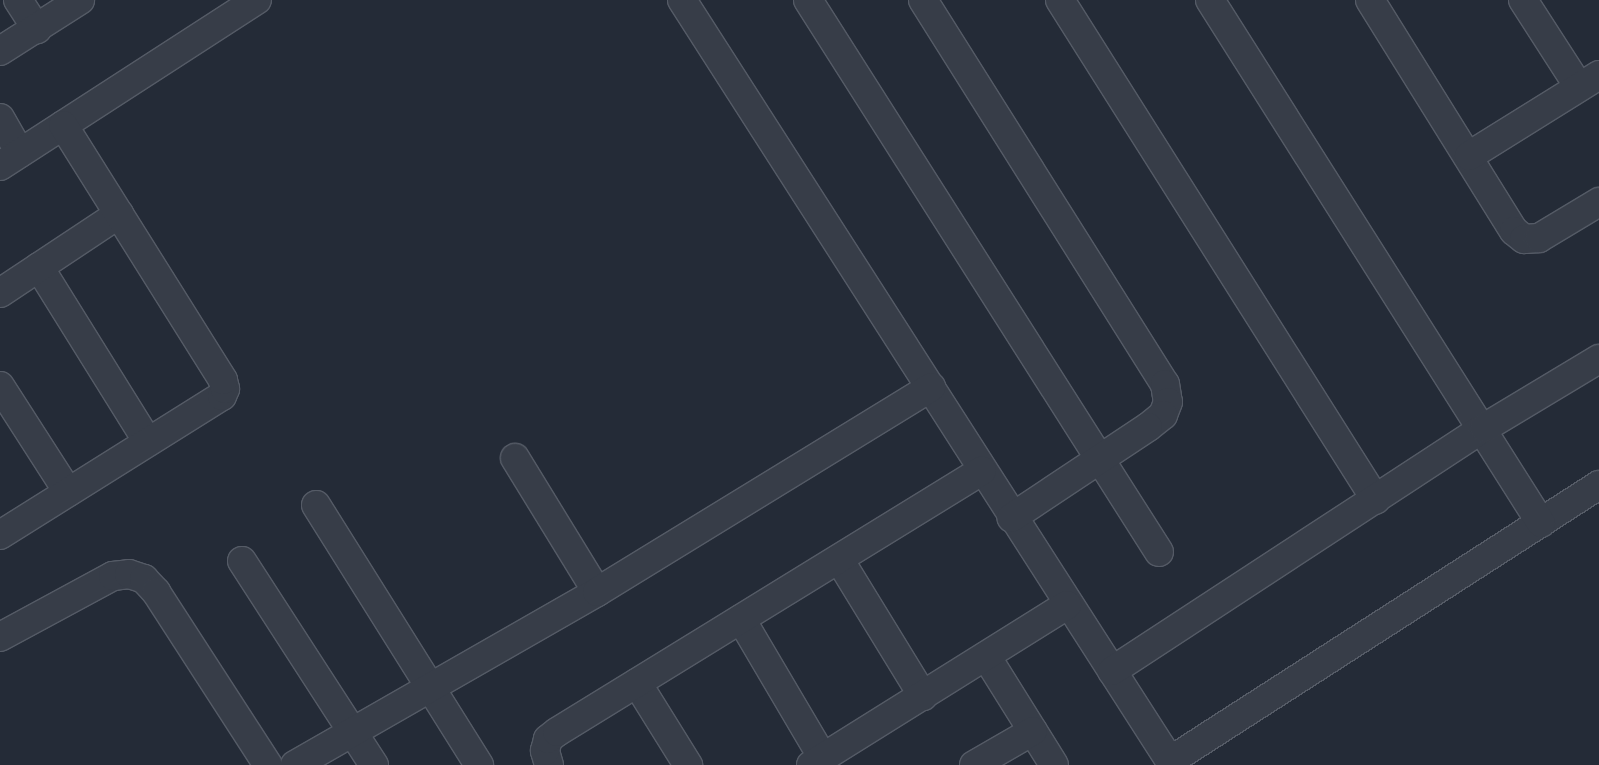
<!DOCTYPE html>
<html>
<head>
<meta charset="utf-8">
<style>
	body { margin:0 }
	#map { position:relative; width:1599px; height:765px; overflow:hidden; background:#242b37; font-family:"DM Sans",sans-serif }
	div>[style] { position:absolute }
	.roads { filter:drop-shadow(1px 0 #555b66) drop-shadow(-1px 0 #555b66) drop-shadow(0 1px #555b66) drop-shadow(0 -1px #555b66) }
	.minor>* { height:28px; margin:-14px; padding:0 14px; transform-origin:14px; border-radius:14px; background:#373d48 }
	span { translate:-50% -50%; white-space:nowrap; text-align:center; line-height:1.15; -webkit-text-stroke:4px #1c222c; paint-order:stroke }
</style>
</head>
<body>
<div id="map">
	<div class="roads">
		<div class="minor">
			<div style="left:18px;top:0;width:35px;rotate:57deg"></div>
			<div style="left:682px;top:0;width:904px;rotate:57.33deg"></div>
			<div style="left:1170px;top:761px;width:510px;rotate:-32.76deg"></div>
			<div style="left:808px;top:0;width:654px;rotate:57.55deg"></div>
			<div style="left:923px;top:0;width:454px;rotate:57.8deg"></div>
			<div style="left:1165px;top:384px;width:18px;rotate:81deg"></div>
			<div style="left:1168px;top:402px;width:14px;rotate:111deg"></div>
			<div style="left:1163px;top:415px;width:19px;rotate:141deg"></div>
			<div style="left:1148px;top:427px;width:164px;rotate:146.4deg"></div>
			<div style="left:1060px;top:0;width:591px;rotate:57.71deg"></div>
			<div style="left:1210px;top:0;width:619px;rotate:57.67deg"></div>
			<div style="left:1370px;top:0;width:272px;rotate:58.1deg"></div>
			<div style="left:1514px;top:231px;width:13px;rotate:39deg"></div>
			<div style="left:1524px;top:239px;width:15px;rotate:-4deg"></div>
			<div style="left:1539px;top:238px;width:70px;rotate:-31deg"></div>
			<div style="left:1523px;top:0;width:103px;rotate:57.2deg"></div>
			<div style="left:0;top:51px;width:95px;rotate:-32.5deg"></div>
			<div style="left:0;top:118px;width:40px;rotate:60.3deg"></div>
			<div style="left:1469px;top:156px;width:153px;rotate:-31.9deg"></div>
			<div style="left:0;top:166px;width:306px;rotate:-32.9deg"></div>
			<div style="left:39px;top:267px;width:206px;rotate:58.1deg"></div>
			<div style="left:0;top:293px;width:143px;rotate:-33.6deg"></div>
			<div style="left:0;top:386px;width:126px;rotate:57.3deg"></div>
			<div style="left:515px;top:458px;width:157px;rotate:58.5deg"></div>
			<div style="left:316px;top:505px;width:307px;rotate:57.9deg"></div>
			<div style="left:0;top:535px;width:262px;rotate:-32.1deg"></div>
			<div style="left:222px;top:396px;width:8px;rotate:-67deg"></div>
			<div style="left:225px;top:389px;width:9px;rotate:-103deg"></div>
			<div style="left:223px;top:380px;width:301px;rotate:-122.1deg"></div>
			<div style="left:839px;top:559px;width:161px;rotate:58.5deg"></div>
			<div style="left:242px;top:561px;width:243px;rotate:57.1deg"></div>
			<div style="left:741px;top:619px;width:161px;rotate:59.5deg"></div>
			<div style="left:0;top:637px;width:128px;rotate:-28.4deg"></div>
			<div style="left:113px;top:576px;width:16px;rotate:-7deg"></div>
			<div style="left:129px;top:574px;width:16px;rotate:18deg"></div>
			<div style="left:144px;top:579px;width:18px;rotate:47deg"></div>
			<div style="left:156px;top:592px;width:206px;rotate:57.1deg"></div>
			<div style="left:986px;top:656px;width:128px;rotate:58deg"></div>
			<div style="left:1112px;top:671px;width:444px;rotate:-33.2deg"></div>
			<div style="left:1484px;top:428px;width:134px;rotate:-31deg"></div>
			<div style="left:637px;top:683px;width:97px;rotate:58.1deg"></div>
			<div style="left:295px;top:765px;width:348px;rotate:-29.8deg"></div>
			<div style="left:597px;top:592px;width:392px;rotate:-31.5deg"></div>
			<div style="left:549px;top:765px;width:15px;rotate:-106deg"></div>
			<div style="left:545px;top:751px;width:12px;rotate:-76deg"></div>
			<div style="left:548px;top:739px;width:11px;rotate:-38deg"></div>
			<div style="left:557px;top:732px;width:499px;rotate:-31.6deg"></div>
			<div style="left:811px;top:765px;width:302px;rotate:-32deg"></div>
			<div style="left:974px;top:765px;width:68px;rotate:-30deg"></div>
		</div>
	</div>
</div>
</body>
</html>
